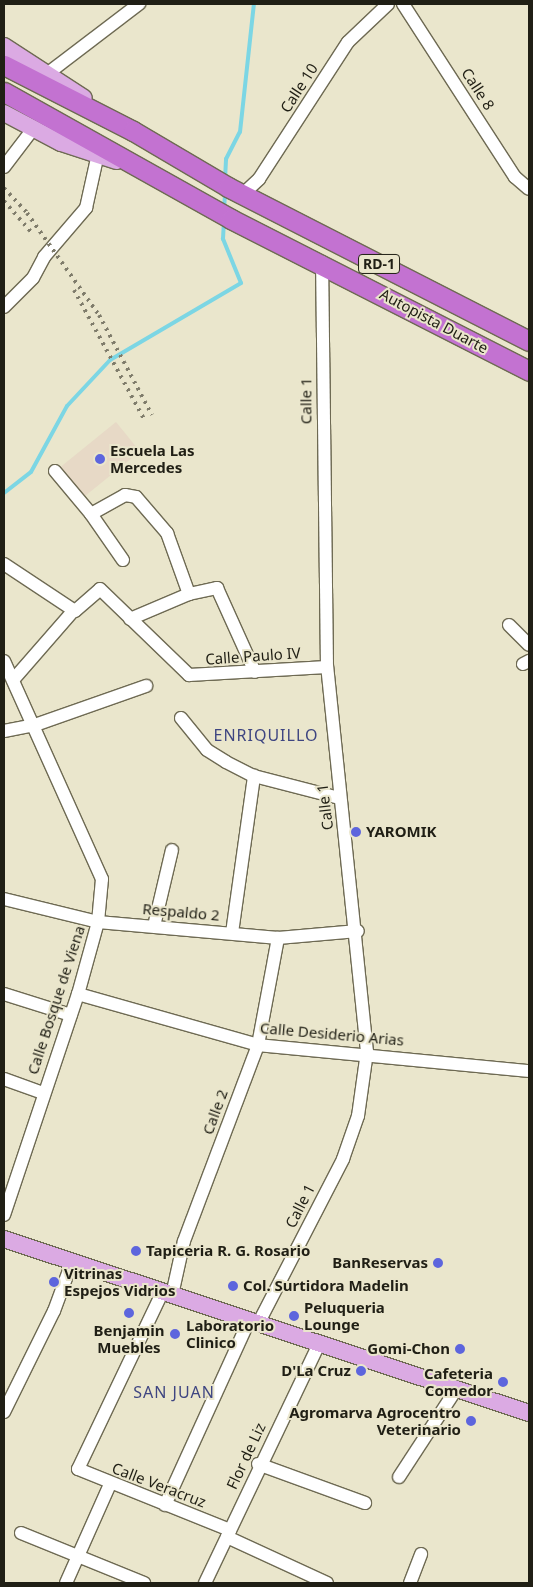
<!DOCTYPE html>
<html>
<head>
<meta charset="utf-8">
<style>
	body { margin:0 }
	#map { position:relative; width:533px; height:1587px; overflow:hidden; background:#eae6cc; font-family:"Noto Sans",sans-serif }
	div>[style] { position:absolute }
	.education>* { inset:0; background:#e7d9c6; transform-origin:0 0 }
	.stream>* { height:4px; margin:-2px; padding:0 2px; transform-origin:2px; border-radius:2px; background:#7cd6e4 }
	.roads { filter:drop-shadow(1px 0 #6e6a53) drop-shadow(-1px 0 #6e6a53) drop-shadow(0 1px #6e6a53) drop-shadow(0 -1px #6e6a53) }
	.minor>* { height:12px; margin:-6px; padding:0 6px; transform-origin:6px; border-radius:6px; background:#fff }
	.major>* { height:16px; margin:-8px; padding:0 8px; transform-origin:8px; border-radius:8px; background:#dbaae3 }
	.highway>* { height:19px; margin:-9.5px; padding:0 9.5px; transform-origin:9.5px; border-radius:9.5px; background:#c372d1 }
	.rail>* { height:4px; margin-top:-2px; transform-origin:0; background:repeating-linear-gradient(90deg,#7f7c6b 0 2.5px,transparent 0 7.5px) }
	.dots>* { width:14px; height:14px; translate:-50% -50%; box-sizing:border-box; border:2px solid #eae6cc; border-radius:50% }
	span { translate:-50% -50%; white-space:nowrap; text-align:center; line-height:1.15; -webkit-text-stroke:4px #eae6cc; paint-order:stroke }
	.shield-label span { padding:1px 4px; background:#eae6cc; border:1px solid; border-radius:4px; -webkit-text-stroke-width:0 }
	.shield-label { font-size:14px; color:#201f15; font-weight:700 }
	.street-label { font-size:15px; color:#201f15 }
	.poi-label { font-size:15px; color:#201f15; font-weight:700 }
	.left { translate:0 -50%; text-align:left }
	.right { translate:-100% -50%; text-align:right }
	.neighbourhood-label { font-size:16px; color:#3e4581; letter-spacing:1px }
	.frame { position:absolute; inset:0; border:5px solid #201f15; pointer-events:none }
</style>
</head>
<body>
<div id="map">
	<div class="education">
		<div style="left:116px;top:422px;width:38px;height:71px;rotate:51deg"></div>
	</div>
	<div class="stream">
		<div style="left:225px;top:179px;width:20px;rotate:-87deg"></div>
		<div style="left:226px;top:159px;width:30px;rotate:-63deg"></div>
		<div style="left:240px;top:132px;width:129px;rotate:-83.8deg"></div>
		<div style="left:224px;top:209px;width:16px;rotate:-86deg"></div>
		<div style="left:4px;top:493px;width:34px;rotate:-38deg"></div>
		<div style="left:31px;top:472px;width:75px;rotate:-61.4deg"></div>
		<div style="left:67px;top:406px;width:63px;rotate:-46.9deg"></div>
		<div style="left:110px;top:360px;width:152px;rotate:-30.4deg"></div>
		<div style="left:241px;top:283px;width:48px;rotate:-112.2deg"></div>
		<div style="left:223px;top:239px;width:18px;rotate:-87deg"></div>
	</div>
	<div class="roads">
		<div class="minor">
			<div style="left:403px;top:4px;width:206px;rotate:57.1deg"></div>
			<div style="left:515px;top:177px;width:18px;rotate:41deg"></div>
			<div style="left:47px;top:74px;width:116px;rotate:-37.3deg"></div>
			<div style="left:4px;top:167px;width:48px;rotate:-52.7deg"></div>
			<div style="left:243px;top:194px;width:22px;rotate:-43deg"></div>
			<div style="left:259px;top:179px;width:163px;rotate:-57deg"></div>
			<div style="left:348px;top:42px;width:55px;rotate:-43.5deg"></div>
			<div style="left:4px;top:307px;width:41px;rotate:-45deg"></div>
			<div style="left:33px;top:278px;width:24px;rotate:-62deg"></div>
			<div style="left:44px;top:257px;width:65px;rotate:-49.4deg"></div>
			<div style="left:86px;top:208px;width:55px;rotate:-77.5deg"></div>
			<div style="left:55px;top:471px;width:56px;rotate:50.1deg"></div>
			<div style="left:91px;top:514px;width:39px;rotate:-29deg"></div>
			<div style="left:125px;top:495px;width:11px;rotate:10deg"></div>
			<div style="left:136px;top:497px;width:48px;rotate:49.3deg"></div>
			<div style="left:167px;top:533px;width:65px;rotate:70.2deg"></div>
			<div style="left:91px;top:514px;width:56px;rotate:55.2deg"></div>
			<div style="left:4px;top:564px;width:85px;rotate:33.5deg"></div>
			<div style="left:75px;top:611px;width:33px;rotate:-41deg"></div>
			<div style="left:100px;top:589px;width:124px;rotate:44deg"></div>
			<div style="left:189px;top:675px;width:138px;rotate:-3.3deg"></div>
			<div style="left:130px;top:619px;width:64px;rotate:-23deg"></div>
			<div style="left:189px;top:594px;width:29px;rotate:-12deg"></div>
			<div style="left:217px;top:588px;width:92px;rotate:65.7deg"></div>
			<div style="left:509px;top:625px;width:28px;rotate:45deg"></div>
			<div style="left:4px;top:661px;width:239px;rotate:65.8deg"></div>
			<div style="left:102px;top:879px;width:43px;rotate:95.3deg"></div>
			<div style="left:98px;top:922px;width:75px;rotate:105.5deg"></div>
			<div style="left:78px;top:994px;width:233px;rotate:108.5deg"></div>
			<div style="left:523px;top:664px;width:7px;rotate:-27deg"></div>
			<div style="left:13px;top:680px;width:93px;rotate:-48.9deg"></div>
			<div style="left:181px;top:718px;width:41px;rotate:50.9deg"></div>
			<div style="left:207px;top:750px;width:22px;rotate:32deg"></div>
			<div style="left:226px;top:762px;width:31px;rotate:27deg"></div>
			<div style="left:254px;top:776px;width:88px;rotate:14.5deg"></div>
			<div style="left:4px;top:731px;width:32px;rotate:-11deg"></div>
			<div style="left:35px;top:725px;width:118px;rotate:-19.4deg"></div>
			<div style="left:4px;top:899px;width:97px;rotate:13.7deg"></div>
			<div style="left:98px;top:922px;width:181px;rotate:5.1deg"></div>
			<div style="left:278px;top:938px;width:80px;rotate:-5deg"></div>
			<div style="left:154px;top:926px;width:78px;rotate:-76.7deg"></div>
			<div style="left:232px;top:933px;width:159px;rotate:-82deg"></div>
			<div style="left:4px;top:994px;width:70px;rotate:17.4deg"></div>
			<div style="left:78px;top:994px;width:187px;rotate:15.8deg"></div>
			<div style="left:258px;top:1045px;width:272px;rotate:5.5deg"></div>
			<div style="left:4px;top:1079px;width:41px;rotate:19.7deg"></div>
			<div style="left:162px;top:1293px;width:195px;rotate:115.5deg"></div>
			<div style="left:78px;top:1469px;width:164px;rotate:21.9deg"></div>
			<div style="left:172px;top:1295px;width:55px;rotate:-77.5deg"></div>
			<div style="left:184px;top:1241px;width:210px;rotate:-69.3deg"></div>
			<div style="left:258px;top:1045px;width:109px;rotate:-79.4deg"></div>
			<div style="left:258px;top:1324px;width:186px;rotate:-62.7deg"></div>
			<div style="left:343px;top:1159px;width:46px;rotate:-70.8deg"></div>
			<div style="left:358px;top:1116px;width:65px;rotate:-82deg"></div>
			<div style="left:367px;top:1052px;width:387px;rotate:-95.9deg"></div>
			<div style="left:327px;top:667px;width:405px;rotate:-90.7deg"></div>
			<div style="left:4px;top:1412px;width:113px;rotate:-63.7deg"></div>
			<div style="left:54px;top:1311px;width:52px;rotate:-69.8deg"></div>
			<div style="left:258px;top:1464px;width:114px;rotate:20deg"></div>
			<div style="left:399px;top:1477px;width:103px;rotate:-56.9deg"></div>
			<div style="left:165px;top:1505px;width:202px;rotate:-65.5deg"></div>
			<div style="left:21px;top:1533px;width:133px;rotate:22.1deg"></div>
			<div style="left:227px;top:1537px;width:110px;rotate:24.7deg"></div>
			<div style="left:66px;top:1583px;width:108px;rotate:-66deg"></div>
			<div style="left:205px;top:1583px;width:265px;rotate:-64.5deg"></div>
			<div style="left:410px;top:1583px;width:31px;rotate:-69deg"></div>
		</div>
		<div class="major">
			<div style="left:4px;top:46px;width:95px;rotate:33deg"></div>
			<div style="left:4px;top:113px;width:64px;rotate:27.8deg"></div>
			<div style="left:61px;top:143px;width:58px;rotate:18.1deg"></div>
			<div style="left:4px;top:1239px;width:553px;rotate:18.34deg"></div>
		</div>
		<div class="highway">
			<div style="left:4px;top:65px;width:145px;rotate:27.1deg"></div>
			<div style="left:133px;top:131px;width:110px;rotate:30.5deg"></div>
			<div style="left:228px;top:187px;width:338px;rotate:27.1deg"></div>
			<div style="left:4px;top:92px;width:260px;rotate:29.2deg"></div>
			<div style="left:231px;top:219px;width:335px;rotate:27deg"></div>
		</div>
	</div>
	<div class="rail">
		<div style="left:4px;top:188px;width:34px;rotate:47deg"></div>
		<div style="left:27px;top:213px;width:125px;rotate:54.8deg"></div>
		<div style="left:99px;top:315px;width:113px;rotate:62.1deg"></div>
		<div style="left:4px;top:201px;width:43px;rotate:48.8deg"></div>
		<div style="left:74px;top:290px;width:147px;rotate:61.5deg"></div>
	</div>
	<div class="dots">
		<div style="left:100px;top:459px;background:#5d65dd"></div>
		<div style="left:356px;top:832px;background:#5d65dd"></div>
		<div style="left:136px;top:1251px;background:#5d65dd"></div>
		<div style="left:438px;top:1263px;background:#5d65dd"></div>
		<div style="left:54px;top:1282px;background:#5d65dd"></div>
		<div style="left:233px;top:1286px;background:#5d65dd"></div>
		<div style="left:129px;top:1313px;background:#5d65dd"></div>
		<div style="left:294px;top:1316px;background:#5d65dd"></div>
		<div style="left:175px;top:1334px;background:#5d65dd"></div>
		<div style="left:460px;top:1349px;background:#5d65dd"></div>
		<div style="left:361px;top:1371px;background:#5d65dd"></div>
		<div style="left:503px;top:1382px;background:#5d65dd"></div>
		<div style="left:471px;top:1421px;background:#5d65dd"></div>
	</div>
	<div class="shield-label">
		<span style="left:379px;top:264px">RD-1</span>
	</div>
	<div class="street-label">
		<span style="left:299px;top:88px;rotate:-57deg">Calle 10</span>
		<span style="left:478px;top:89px;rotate:57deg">Calle 8</span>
		<span style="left:434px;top:321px;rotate:28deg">Autopista Duarte</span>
		<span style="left:306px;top:401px;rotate:-90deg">Calle 1</span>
		<span style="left:253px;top:656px;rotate:-4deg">Calle Paulo IV</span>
		<span style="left:325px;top:807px;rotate:-97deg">Calle 1</span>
		<span style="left:181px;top:912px;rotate:5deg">Respaldo 2</span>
		<span style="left:56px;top:1000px;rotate:-72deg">Calle Bosque de Viena</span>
		<span style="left:332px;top:1034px;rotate:5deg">Calle Desiderio Arias</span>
		<span style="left:215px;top:1112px;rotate:-70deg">Calle 2</span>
		<span style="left:300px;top:1206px;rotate:-63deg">Calle 1</span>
		<span style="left:246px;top:1456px;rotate:-65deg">Flor de Liz</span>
		<span style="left:159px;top:1485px;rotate:21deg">Calle Veracruz</span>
	</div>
	<div class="poi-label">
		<span class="left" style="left:110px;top:459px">Escuela Las<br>Mercedes</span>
		<span class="left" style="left:366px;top:832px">YAROMIK</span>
		<span class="left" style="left:146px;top:1251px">Tapiceria R. G. Rosario</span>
		<span class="right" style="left:428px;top:1263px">BanReservas</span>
		<span class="left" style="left:64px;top:1282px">Vitrinas<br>Espejos Vidrios</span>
		<span class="left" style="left:243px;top:1286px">Col. Surtidora Madelin</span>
		<span class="left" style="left:304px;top:1316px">Peluqueria<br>Lounge</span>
		<span class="left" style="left:186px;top:1334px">Laboratorio<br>Clinico</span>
		<span style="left:129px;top:1339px">Benjamin<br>Muebles</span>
		<span class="right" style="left:450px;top:1349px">Gomi-Chon</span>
		<span class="right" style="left:351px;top:1371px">D'La Cruz</span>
		<span class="right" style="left:493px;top:1382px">Cafeteria<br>Comedor</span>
		<span class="right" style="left:461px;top:1421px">Agromarva Agrocentro<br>Veterinario</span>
	</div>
	<div class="neighbourhood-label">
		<span style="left:266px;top:735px">ENRIQUILLO</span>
		<span style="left:174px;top:1392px">SAN JUAN</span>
	</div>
	<div class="frame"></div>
</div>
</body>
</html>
